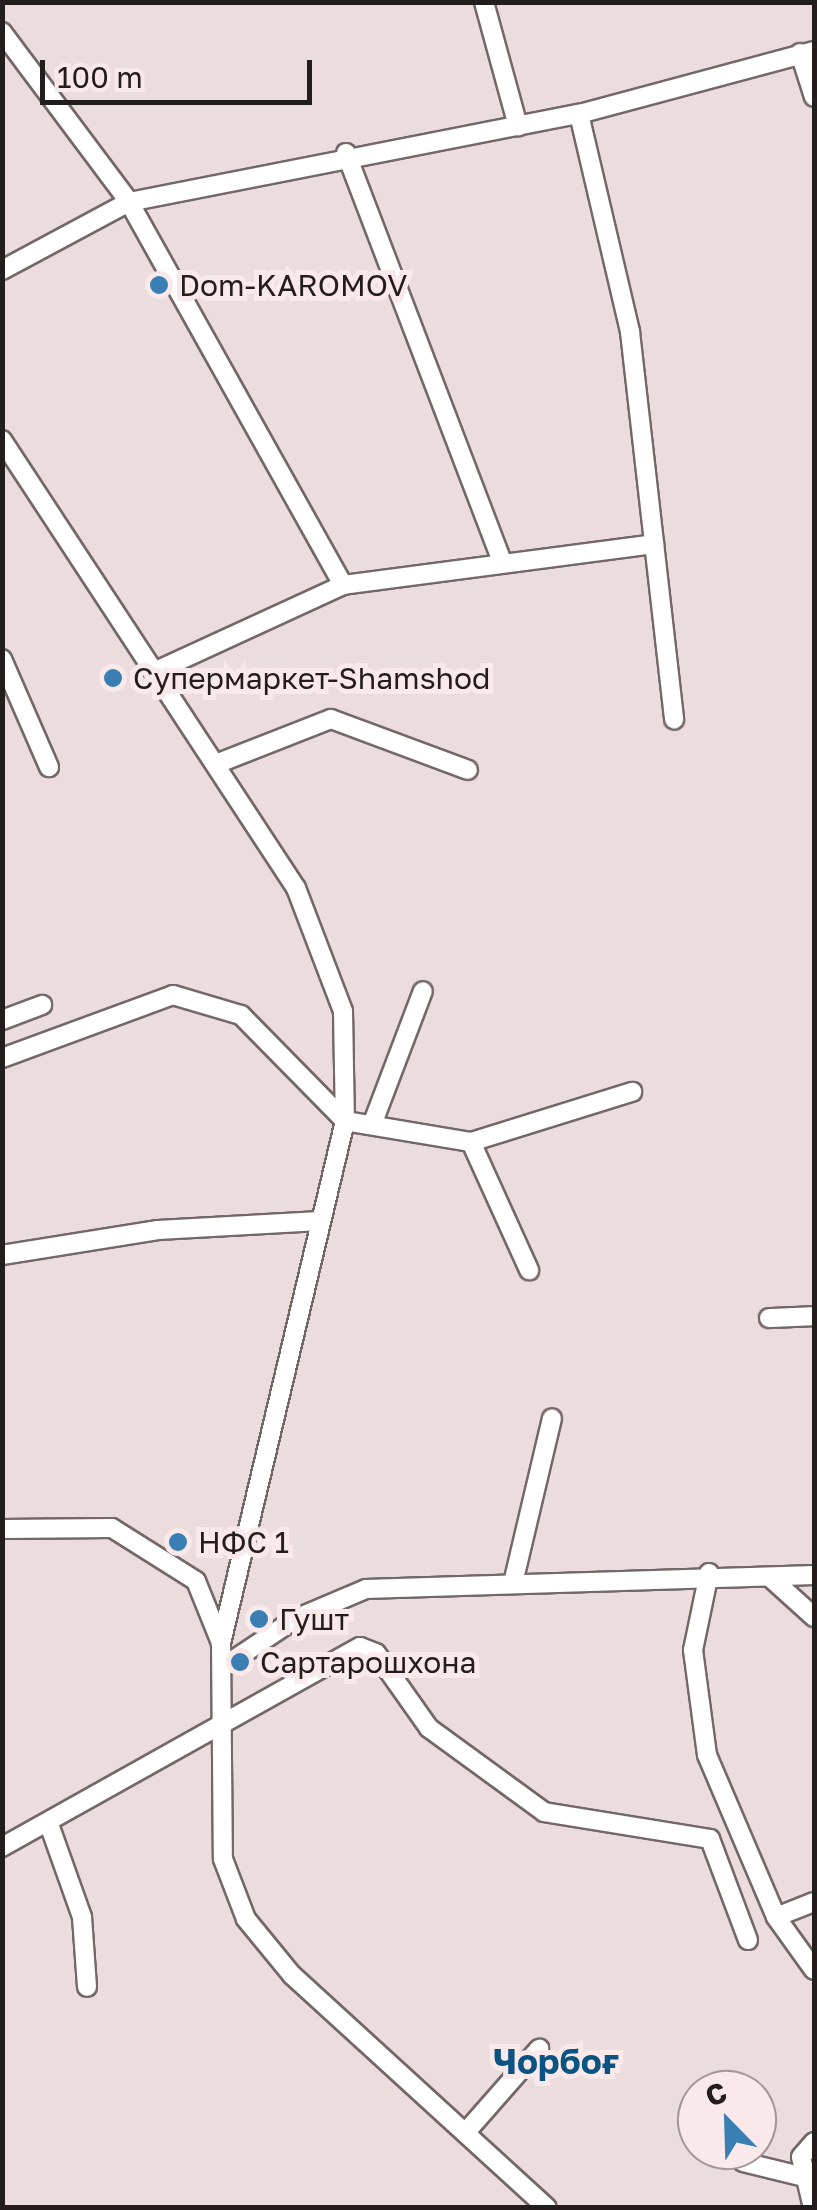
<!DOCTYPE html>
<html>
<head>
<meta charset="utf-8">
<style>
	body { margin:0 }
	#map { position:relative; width:817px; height:2210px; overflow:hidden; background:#ebdcde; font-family:"Golos Text",sans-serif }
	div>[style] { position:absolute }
	.roads { filter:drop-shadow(2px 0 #746768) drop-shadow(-2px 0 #746768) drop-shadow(0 2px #746768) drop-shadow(0 -2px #746768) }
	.minor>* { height:18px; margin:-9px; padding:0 9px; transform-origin:9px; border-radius:9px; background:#fff }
	.dots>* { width:28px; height:28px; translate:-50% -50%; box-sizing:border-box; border:5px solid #f9e9eb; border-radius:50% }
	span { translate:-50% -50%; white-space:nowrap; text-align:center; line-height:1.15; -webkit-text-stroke:10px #f9e9eb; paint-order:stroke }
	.poi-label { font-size:30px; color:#231d1e }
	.left { translate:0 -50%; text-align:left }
	.quarter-label { font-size:35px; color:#0b5381; font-weight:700 }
	.frame { position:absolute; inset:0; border:5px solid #231d1e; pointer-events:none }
	.north { position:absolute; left:677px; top:2070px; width:100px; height:100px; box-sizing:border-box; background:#f9e9eb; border:2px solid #a39799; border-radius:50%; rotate:337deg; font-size:28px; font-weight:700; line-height:40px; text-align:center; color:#231d1e }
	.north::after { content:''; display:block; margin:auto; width:35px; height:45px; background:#397fb4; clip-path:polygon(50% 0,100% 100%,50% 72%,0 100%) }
	.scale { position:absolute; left:40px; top:60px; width:272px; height:45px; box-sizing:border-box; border:5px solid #231d1e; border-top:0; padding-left:12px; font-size:30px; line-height:35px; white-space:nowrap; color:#231d1e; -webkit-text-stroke:8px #f9e9eb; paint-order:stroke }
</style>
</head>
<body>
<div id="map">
	<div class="roads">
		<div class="minor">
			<div style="left:484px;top:2px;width:129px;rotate:74.7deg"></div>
			<div style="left:2px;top:32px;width:212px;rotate:53.2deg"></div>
			<div style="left:129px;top:202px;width:439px;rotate:60.8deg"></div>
			<div style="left:800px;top:53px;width:46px;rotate:72.3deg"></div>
			<div style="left:579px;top:114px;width:224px;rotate:76.8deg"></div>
			<div style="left:630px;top:332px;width:390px;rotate:83.5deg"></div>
			<div style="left:346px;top:153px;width:437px;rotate:69.1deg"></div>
			<div style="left:2px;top:270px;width:144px;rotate:-28.2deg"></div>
			<div style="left:129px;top:202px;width:459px;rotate:-11.1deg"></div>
			<div style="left:579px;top:114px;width:243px;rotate:-15deg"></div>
			<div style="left:2px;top:440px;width:536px;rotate:56.73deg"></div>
			<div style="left:296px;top:888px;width:132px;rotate:69.1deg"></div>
			<div style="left:343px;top:1011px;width:110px;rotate:89deg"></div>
			<div style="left:345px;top:1121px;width:537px;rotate:103.36deg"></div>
			<div style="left:2px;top:659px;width:118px;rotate:66.5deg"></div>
			<div style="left:154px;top:672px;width:208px;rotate:-24.7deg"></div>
			<div style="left:343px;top:585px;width:314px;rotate:-7.5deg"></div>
			<div style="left:216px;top:764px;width:123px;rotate:-21.4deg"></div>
			<div style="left:331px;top:719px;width:146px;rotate:20.4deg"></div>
			<div style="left:2px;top:1020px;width:43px;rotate:-20.6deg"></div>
			<div style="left:2px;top:1058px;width:182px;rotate:-20.2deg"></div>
			<div style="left:173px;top:995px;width:71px;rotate:16.4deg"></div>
			<div style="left:241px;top:1015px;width:148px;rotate:45.5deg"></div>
			<div style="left:345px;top:1121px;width:128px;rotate:9.5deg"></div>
			<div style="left:471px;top:1142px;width:169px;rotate:-17.3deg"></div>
			<div style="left:372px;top:1125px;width:143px;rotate:-69.2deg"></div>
			<div style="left:471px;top:1142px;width:141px;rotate:65.6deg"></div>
			<div style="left:2px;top:1255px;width:158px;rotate:-9.1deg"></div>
			<div style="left:158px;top:1230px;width:162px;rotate:-3.2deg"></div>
			<div style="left:769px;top:1318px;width:45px;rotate:-2.5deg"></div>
			<div style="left:2px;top:1529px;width:110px;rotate:-0.5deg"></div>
			<div style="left:112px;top:1528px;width:99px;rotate:32.2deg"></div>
			<div style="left:196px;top:1581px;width:67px;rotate:68deg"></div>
			<div style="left:221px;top:1643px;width:216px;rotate:89.5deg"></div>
			<div style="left:223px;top:1859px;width:64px;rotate:69deg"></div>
			<div style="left:246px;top:1919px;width:72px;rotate:50.6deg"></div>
			<div style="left:292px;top:1975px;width:345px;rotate:42.4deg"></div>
			<div style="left:709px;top:1573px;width:79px;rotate:101.7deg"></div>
			<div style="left:693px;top:1650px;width:106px;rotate:82.4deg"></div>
			<div style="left:707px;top:1755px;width:176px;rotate:66.9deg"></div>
			<div style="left:776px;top:1917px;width:65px;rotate:54.4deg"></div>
			<div style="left:514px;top:1579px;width:165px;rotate:-76.7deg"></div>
			<div style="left:772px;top:1579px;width:57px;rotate:42.1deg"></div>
			<div style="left:223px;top:1667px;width:87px;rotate:-33.7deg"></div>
			<div style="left:295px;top:1619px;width:77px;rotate:-22.9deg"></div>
			<div style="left:366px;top:1589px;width:448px;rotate:-1.8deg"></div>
			<div style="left:50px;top:1827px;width:96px;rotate:70.4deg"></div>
			<div style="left:82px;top:1917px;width:70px;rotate:85.9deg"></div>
			<div style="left:2px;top:1847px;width:410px;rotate:-29.2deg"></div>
			<div style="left:360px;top:1647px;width:17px;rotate:21deg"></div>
			<div style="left:376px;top:1653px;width:92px;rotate:54.8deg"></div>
			<div style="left:429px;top:1728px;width:142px;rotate:36.1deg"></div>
			<div style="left:544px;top:1812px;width:168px;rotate:9.2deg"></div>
			<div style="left:710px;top:1839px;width:108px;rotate:69.4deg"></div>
			<div style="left:776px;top:1917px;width:41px;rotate:-21.5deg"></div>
			<div style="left:466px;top:2132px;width:111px;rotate:-48.7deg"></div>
			<div style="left:743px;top:2162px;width:63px;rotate:13.8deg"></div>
			<div style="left:813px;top:2208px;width:52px;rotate:-103.2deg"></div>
			<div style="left:801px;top:2157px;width:20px;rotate:-49deg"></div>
		</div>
	</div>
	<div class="dots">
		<div style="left:159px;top:285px;background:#397fb4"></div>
		<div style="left:113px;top:678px;background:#397fb4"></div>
		<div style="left:178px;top:1542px;background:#397fb4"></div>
		<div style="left:259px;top:1619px;background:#397fb4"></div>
		<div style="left:240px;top:1662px;background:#397fb4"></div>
	</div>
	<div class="poi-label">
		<span class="left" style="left:179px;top:285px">Dom-KAROMOV</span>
		<span class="left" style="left:133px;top:678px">Супермаркет-Shamshod</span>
		<span class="left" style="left:198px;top:1542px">НФС 1</span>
		<span class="left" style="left:279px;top:1619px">Гушт</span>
		<span class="left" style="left:260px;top:1662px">Сартарошхона</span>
	</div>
	<div class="quarter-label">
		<span style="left:556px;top:2061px">Чорбоғ</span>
	</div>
	<div class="frame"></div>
	<div class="north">С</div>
	<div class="scale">100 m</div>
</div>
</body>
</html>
